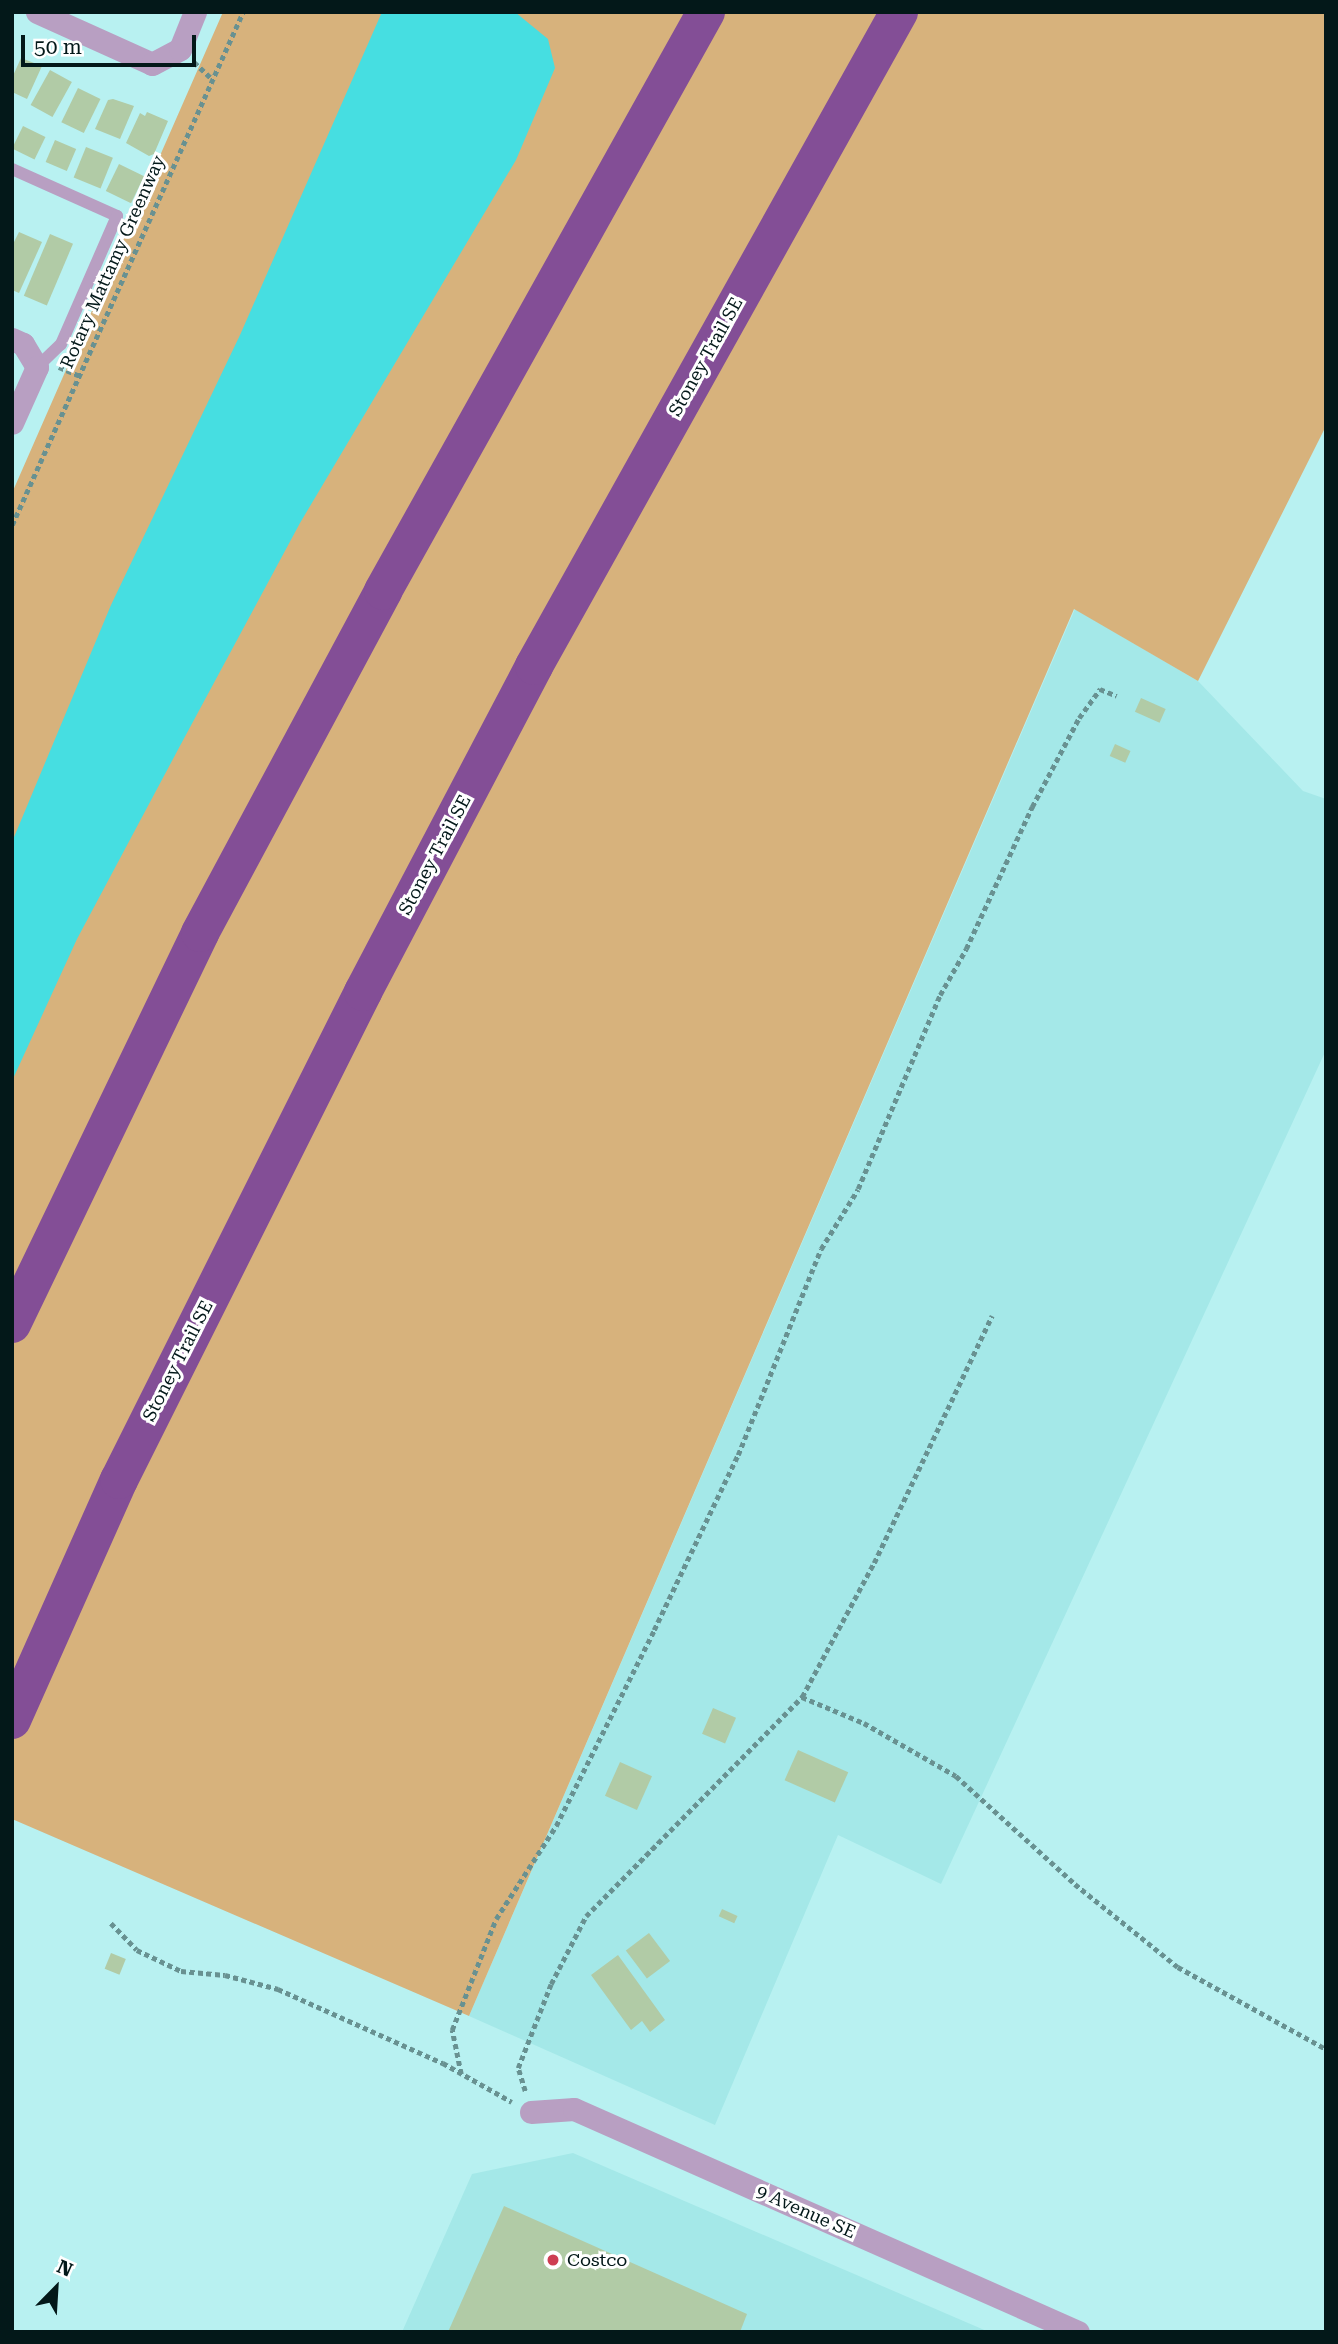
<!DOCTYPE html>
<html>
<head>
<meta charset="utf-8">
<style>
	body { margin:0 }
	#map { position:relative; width:1338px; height:2344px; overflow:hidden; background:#b8f1f1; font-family:"Roboto Serif",serif }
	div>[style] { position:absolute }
	.built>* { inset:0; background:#a4e8e8 }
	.green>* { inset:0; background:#d7b27c }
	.water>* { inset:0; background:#46dee1 }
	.building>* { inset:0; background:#b1cba6; transform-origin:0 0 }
	.path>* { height:4.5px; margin-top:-2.25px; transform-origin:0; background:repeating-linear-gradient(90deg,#689191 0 5px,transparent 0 8.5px) }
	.service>* { height:12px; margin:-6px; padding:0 6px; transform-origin:6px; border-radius:6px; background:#b89fc2 }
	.minor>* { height:23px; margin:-11.5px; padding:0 11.5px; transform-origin:11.5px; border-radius:11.5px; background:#b89fc2 }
	.motorway>* { height:38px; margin:-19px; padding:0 19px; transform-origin:19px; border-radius:19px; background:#834e96 }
	.dots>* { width:19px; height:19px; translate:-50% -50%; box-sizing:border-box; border:4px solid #fff; border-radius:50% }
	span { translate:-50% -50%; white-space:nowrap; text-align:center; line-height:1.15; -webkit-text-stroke:6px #fff; paint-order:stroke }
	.street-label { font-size:18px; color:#031819 }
	.poi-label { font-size:18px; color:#031819 }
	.left { translate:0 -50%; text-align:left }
	.frame { position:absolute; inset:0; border:14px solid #031819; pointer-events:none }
	.north { position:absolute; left:21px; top:2253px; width:70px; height:70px; -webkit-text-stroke:5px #fff; paint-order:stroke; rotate:24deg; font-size:19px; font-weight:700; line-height:28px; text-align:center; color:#031819 }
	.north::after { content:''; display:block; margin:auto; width:24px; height:32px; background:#031819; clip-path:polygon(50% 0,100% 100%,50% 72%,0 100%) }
	.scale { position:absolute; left:21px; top:35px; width:175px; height:32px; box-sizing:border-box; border:4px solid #031819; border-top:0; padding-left:9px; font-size:21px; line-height:24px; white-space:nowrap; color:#031819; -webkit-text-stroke:5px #fff; paint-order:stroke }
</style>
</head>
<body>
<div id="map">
	<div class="built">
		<div style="clip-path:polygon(1075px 609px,1198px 681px,1303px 791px,1326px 799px,1326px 1050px,941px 1884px,838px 1835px,715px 2125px,469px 2016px)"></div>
		<div style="clip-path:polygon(573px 2153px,989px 2332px,402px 2332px,472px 2174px)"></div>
	</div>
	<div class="green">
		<div style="clip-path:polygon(223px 12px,1326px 12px,1326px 426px,1198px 681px,1074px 609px,469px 2016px,12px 1819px,12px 493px)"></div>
	</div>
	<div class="water">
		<div style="clip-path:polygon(382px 12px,515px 12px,548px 39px,555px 68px,516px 160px,300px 523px,181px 744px,77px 939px,12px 1081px,12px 842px,111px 605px,240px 335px)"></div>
	</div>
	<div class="building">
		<div style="clip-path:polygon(21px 58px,42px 66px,27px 99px,12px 92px,12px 78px)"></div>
		<div style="left:50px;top:70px;width:25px;height:40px;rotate:29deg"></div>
		<div style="left:78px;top:88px;width:25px;height:38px;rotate:26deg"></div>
		<div style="clip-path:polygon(113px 99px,134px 106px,120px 139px,95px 129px,108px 100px)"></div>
		<div style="clip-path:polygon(147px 112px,168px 121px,154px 154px,149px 156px,126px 143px,140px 113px,145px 116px)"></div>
		<div style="left:23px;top:126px;width:25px;height:25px;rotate:26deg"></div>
		<div style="left:55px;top:140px;width:23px;height:24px;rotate:23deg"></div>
		<div style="left:86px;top:147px;width:29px;height:33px;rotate:22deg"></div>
		<div style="left:119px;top:164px;width:28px;height:30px;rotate:26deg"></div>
		<div style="clip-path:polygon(19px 232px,42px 242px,19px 293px,12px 290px,12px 246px)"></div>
		<div style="left:50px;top:234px;width:25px;height:67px;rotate:23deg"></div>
		<div style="left:1141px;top:698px;width:27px;height:15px;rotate:24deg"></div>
		<div style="left:1115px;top:744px;width:17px;height:13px;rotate:24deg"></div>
		<div style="left:713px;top:1708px;width:25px;height:28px;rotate:23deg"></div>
		<div style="left:798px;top:1750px;width:55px;height:33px;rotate:24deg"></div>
		<div style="left:620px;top:1762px;width:35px;height:37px;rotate:24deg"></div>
		<div style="left:722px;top:1909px;width:17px;height:8px;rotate:24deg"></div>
		<div style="left:649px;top:1933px;width:35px;height:29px;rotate:53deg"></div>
		<div style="left:111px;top:1953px;width:16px;height:17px;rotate:22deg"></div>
		<div style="clip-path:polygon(618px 1955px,665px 2020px,650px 2032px,642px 2021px,631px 2030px,591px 1975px)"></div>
		<div style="clip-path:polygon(504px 2206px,747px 2314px,740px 2332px,448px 2332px)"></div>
	</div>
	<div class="path">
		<div style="left:194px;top:62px;width:23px;rotate:43deg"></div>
		<div style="left:59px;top:367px;width:21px;rotate:23deg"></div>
		<div style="left:12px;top:525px;width:563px;rotate:-65.76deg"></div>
		<div style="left:802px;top:1697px;width:152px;rotate:-61.8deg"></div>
		<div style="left:874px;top:1563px;width:274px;rotate:-64.5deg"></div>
		<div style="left:111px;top:1923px;width:37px;rotate:46deg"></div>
		<div style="left:137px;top:1950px;width:49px;rotate:25.5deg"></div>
		<div style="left:181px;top:1971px;width:44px;rotate:5.2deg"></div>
		<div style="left:225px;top:1975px;width:55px;rotate:14.8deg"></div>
		<div style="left:278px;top:1989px;width:181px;rotate:24.2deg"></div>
		<div style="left:443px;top:2063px;width:79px;rotate:29.5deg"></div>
		<div style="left:461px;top:2074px;width:45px;rotate:-101.6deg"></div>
		<div style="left:452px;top:2030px;width:119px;rotate:-68.4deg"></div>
		<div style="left:496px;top:1919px;width:111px;rotate:-57.2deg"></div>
		<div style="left:556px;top:1826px;width:219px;rotate:-63.4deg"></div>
		<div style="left:654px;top:1630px;width:194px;rotate:-64.4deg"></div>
		<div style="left:738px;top:1455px;width:222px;rotate:-68.1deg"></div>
		<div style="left:821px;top:1249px;width:70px;rotate:-58.3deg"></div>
		<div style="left:858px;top:1189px;width:211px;rotate:-67.1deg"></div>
		<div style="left:940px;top:995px;width:53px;rotate:-60.5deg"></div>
		<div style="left:966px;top:949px;width:157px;rotate:-65.1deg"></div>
		<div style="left:1032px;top:807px;width:101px;rotate:-62.2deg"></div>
		<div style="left:1079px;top:718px;width:36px;rotate:-54deg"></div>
		<div style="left:1100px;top:689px;width:18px;rotate:22deg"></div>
		<div style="left:525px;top:2091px;width:24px;rotate:-107deg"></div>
		<div style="left:518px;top:2068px;width:90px;rotate:-68.6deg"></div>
		<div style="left:551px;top:1984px;width:76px;rotate:-62.8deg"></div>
		<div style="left:586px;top:1916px;width:308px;rotate:-45.4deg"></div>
		<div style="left:802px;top:1697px;width:67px;rotate:22.8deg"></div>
		<div style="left:864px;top:1723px;width:106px;rotate:29.9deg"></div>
		<div style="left:956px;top:1776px;width:161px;rotate:42.2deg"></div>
		<div style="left:1075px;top:1884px;width:132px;rotate:38.9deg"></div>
		<div style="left:1178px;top:1967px;width:169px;rotate:29deg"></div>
	</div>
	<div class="service">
		<div style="left:12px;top:169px;width:115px;rotate:24.1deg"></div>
		<div style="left:117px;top:216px;width:140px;rotate:113.6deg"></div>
		<div style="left:61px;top:344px;width:33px;rotate:136deg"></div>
	</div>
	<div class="minor">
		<div style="left:37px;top:12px;width:126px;rotate:24.3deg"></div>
		<div style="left:152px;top:64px;width:32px;rotate:-28deg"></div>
		<div style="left:180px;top:49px;width:40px;rotate:-68deg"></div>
		<div style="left:12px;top:339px;width:12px;rotate:24deg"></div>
		<div style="left:23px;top:344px;width:27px;rotate:59deg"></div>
		<div style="left:37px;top:367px;width:61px;rotate:114.1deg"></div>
		<div style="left:531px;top:2112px;width:43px;rotate:-4deg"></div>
		<div style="left:574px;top:2109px;width:551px;rotate:23.87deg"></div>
	</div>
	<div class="motorway">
		<div style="left:12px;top:1324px;width:434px;rotate:-64.3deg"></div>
		<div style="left:200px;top:933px;width:388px;rotate:-61.8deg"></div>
		<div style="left:383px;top:591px;width:663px;rotate:-60.84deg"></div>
		<div style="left:12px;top:1720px;width:263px;rotate:-66deg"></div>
		<div style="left:119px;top:1480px;width:546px;rotate:-63.43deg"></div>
		<div style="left:363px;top:992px;width:368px;rotate:-62.3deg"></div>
		<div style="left:534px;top:666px;width:749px;rotate:-60.83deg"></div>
	</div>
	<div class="dots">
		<div style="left:553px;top:2260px;background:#ce3e53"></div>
	</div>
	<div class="street-label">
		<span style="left:113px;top:262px;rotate:-66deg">Rotary Mattamy Greenway</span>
		<span style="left:706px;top:357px;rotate:-61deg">Stoney Trail SE</span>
		<span style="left:435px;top:855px;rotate:-62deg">Stoney Trail SE</span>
		<span style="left:178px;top:1361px;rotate:-63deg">Stoney Trail SE</span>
		<span style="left:806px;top:2212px;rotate:24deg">9 Avenue SE</span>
	</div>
	<div class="poi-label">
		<span class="left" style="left:567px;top:2260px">Costco</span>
	</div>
	<div class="frame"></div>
	<div class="north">N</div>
	<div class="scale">50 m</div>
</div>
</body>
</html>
